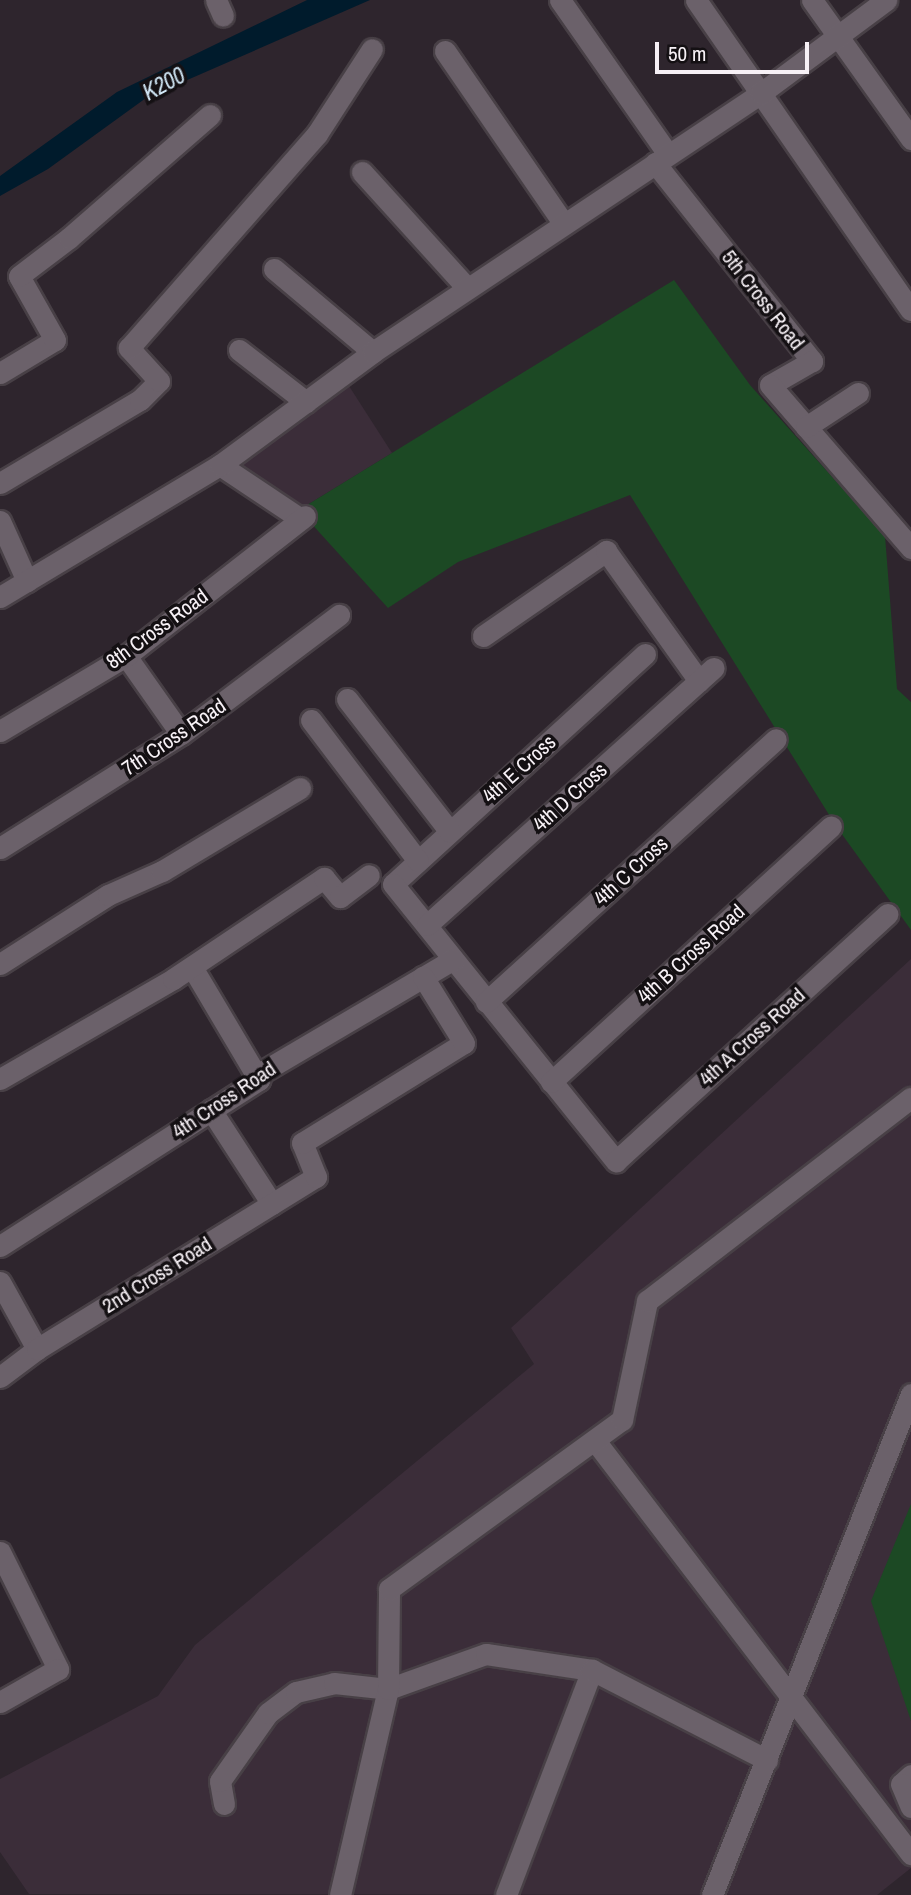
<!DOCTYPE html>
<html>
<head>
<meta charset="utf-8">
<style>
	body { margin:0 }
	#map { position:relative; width:911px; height:1895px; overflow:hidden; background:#2e252d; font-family:"Archivo Narrow",sans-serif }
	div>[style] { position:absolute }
	.built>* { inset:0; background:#3b2d39 }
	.green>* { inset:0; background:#1c4924 }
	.water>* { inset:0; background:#001b2c }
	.roads { filter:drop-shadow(2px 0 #484046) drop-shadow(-2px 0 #484046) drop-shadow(0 2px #484046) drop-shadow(0 -2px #484046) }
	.minor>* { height:21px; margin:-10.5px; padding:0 10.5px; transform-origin:10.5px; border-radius:10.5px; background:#6b616a }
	span { translate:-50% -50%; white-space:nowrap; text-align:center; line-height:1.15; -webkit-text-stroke:7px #141013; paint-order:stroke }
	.street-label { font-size:21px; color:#f7f1f6 }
	.water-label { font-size:23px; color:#d1e7f6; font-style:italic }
	.scale { position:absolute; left:655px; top:42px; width:154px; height:32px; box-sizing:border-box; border:4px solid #f7f1f6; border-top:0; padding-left:9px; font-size:21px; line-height:24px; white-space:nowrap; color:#f7f1f6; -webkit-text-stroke:5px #141013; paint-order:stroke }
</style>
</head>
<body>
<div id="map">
	<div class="built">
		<div style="clip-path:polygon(349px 386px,392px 453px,299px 510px,229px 466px)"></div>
		<div style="clip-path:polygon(911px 959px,911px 1868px,877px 1895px,29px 1894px,0 1852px,0 1779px,158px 1696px,195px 1645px,534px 1364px,511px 1328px)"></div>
	</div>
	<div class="green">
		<div style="clip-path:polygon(674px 280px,750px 385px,885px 536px,897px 689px,911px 702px,911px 930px,836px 826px,630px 495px,458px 562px,388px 608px,299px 510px)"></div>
		<div style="clip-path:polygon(911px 1504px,911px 1721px,871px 1601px)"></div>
	</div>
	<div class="water">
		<div style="clip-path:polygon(307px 0,370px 0,146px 98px,48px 169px,0 196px,0 176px,117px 92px)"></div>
	</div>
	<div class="roads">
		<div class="minor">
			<div style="left:216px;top:0;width:17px;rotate:66deg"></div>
			<div style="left:560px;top:0;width:188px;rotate:55deg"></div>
			<div style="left:696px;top:0;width:377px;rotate:55.3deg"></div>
			<div style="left:812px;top:0;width:171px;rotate:54.5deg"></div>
			<div style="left:445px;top:51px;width:210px;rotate:55.5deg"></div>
			<div style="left:655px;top:163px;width:253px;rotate:51.6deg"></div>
			<div style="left:812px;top:361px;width:48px;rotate:150.3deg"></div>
			<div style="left:770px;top:385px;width:216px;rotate:49.1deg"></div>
			<div style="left:362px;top:172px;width:156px;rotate:47.8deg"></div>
			<div style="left:274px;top:269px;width:129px;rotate:40deg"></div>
			<div style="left:239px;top:350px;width:85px;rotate:37.8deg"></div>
			<div style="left:0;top:373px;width:64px;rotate:-31deg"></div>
			<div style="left:55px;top:340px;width:73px;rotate:-119.4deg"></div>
			<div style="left:19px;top:276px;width:63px;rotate:-37.2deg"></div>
			<div style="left:69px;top:238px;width:187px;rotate:-41.1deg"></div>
			<div style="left:806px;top:427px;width:62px;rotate:-33.2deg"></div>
			<div style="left:220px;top:465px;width:97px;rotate:33.7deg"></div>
			<div style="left:0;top:483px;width:163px;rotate:-30.7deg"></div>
			<div style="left:140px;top:400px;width:27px;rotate:-45deg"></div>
			<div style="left:159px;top:381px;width:45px;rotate:-132.3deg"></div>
			<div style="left:129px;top:348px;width:285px;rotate:-48.7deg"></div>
			<div style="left:317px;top:134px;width:101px;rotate:-57.1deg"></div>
			<div style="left:0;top:521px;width:66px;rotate:65.8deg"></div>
			<div style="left:0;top:597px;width:257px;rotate:-31deg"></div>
			<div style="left:220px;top:465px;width:190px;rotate:-36.4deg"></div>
			<div style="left:373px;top:352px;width:467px;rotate:-33.7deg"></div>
			<div style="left:761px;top:93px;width:156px;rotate:-36.6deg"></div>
			<div style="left:483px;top:636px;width:150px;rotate:-34.6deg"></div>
			<div style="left:606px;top:551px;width:160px;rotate:54.4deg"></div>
			<div style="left:645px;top:654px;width:341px;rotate:137.6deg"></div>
			<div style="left:393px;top:884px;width:356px;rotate:51.2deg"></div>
			<div style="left:616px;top:1161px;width:367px;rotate:-42.3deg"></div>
			<div style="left:126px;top:656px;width:95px;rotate:54.8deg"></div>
			<div style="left:347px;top:699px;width:168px;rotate:52.2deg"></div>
			<div style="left:311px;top:720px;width:177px;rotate:52.8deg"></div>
			<div style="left:0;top:731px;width:147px;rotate:-30.8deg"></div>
			<div style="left:126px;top:656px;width:227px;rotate:-38deg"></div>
			<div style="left:0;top:848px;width:214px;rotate:-32.2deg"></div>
			<div style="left:181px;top:734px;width:198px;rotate:-37deg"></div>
			<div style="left:427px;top:925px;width:385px;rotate:-41.9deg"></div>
			<div style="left:0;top:964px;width:128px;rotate:-32.6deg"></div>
			<div style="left:108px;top:895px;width:59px;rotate:-24deg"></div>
			<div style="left:162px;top:871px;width:161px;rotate:-31deg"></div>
			<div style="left:192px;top:967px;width:131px;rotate:59.3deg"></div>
			<div style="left:486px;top:1002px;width:391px;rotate:-42.2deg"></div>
			<div style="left:0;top:1079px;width:200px;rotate:-30deg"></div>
			<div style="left:173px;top:979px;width:182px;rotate:-33.8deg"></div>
			<div style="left:324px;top:878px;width:25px;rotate:50deg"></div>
			<div style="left:340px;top:897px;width:36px;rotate:-37deg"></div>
			<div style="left:551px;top:1082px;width:379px;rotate:-42.4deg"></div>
			<div style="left:211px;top:1110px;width:112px;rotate:57deg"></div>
			<div style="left:0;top:1246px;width:308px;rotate:-32.7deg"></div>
			<div style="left:259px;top:1080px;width:9px;rotate:-69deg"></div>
			<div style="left:262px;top:1072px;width:221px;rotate:-30.5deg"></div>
			<div style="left:0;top:1282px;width:77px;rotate:61.1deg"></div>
			<div style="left:0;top:1377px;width:46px;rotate:-37.1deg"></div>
			<div style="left:37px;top:1349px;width:328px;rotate:-31.7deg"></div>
			<div style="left:316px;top:1177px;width:37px;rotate:-112deg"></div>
			<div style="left:302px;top:1143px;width:190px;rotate:-31.7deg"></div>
			<div style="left:464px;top:1043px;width:78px;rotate:-121.8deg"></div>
			<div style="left:596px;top:1442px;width:519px;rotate:52.6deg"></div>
			<div style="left:0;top:1552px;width:131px;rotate:63.6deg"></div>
			<div style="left:58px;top:1669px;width:67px;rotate:150.4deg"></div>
			<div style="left:911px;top:1775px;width:13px;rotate:138deg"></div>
			<div style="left:901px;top:1784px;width:25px;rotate:67deg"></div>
			<div style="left:224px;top:1804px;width:23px;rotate:-100deg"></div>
			<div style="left:220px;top:1781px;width:83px;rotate:-54.8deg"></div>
			<div style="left:268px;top:1713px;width:35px;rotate:-37deg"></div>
			<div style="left:296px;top:1692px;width:39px;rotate:-13deg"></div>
			<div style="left:334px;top:1683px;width:54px;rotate:6.3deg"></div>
			<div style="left:388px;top:1689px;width:104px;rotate:-19.7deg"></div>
			<div style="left:486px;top:1654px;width:107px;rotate:8.6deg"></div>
			<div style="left:340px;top:1895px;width:212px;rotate:-76.9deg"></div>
			<div style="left:388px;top:1689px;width:100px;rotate:-89.4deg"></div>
			<div style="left:389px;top:1589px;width:288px;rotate:-36deg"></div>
			<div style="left:622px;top:1420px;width:122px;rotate:-78.1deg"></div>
			<div style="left:647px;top:1301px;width:333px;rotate:-37.6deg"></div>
			<div style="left:506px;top:1895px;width:241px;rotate:-69.1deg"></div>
			<div style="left:592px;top:1670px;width:197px;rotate:27.2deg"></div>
			<div style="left:712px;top:1895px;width:539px;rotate:-68.34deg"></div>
		</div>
	</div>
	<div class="street-label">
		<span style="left:763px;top:300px;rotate:52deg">5th Cross Road</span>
		<span style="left:157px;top:629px;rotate:-36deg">8th Cross Road</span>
		<span style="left:174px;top:737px;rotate:-34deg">7th Cross Road</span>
		<span style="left:519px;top:769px;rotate:-42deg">4th E Cross</span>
		<span style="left:570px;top:797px;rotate:-42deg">4th D Cross</span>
		<span style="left:631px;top:871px;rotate:-42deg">4th C Cross</span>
		<span style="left:691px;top:954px;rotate:-42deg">4th B Cross Road</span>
		<span style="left:752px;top:1037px;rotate:-42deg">4th A Cross Road</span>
		<span style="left:224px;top:1100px;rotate:-34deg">4th Cross Road</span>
		<span style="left:157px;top:1275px;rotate:-32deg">2nd Cross Road</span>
	</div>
	<div class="water-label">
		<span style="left:164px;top:84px;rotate:-28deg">K200</span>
	</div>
	<div class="scale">50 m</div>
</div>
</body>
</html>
